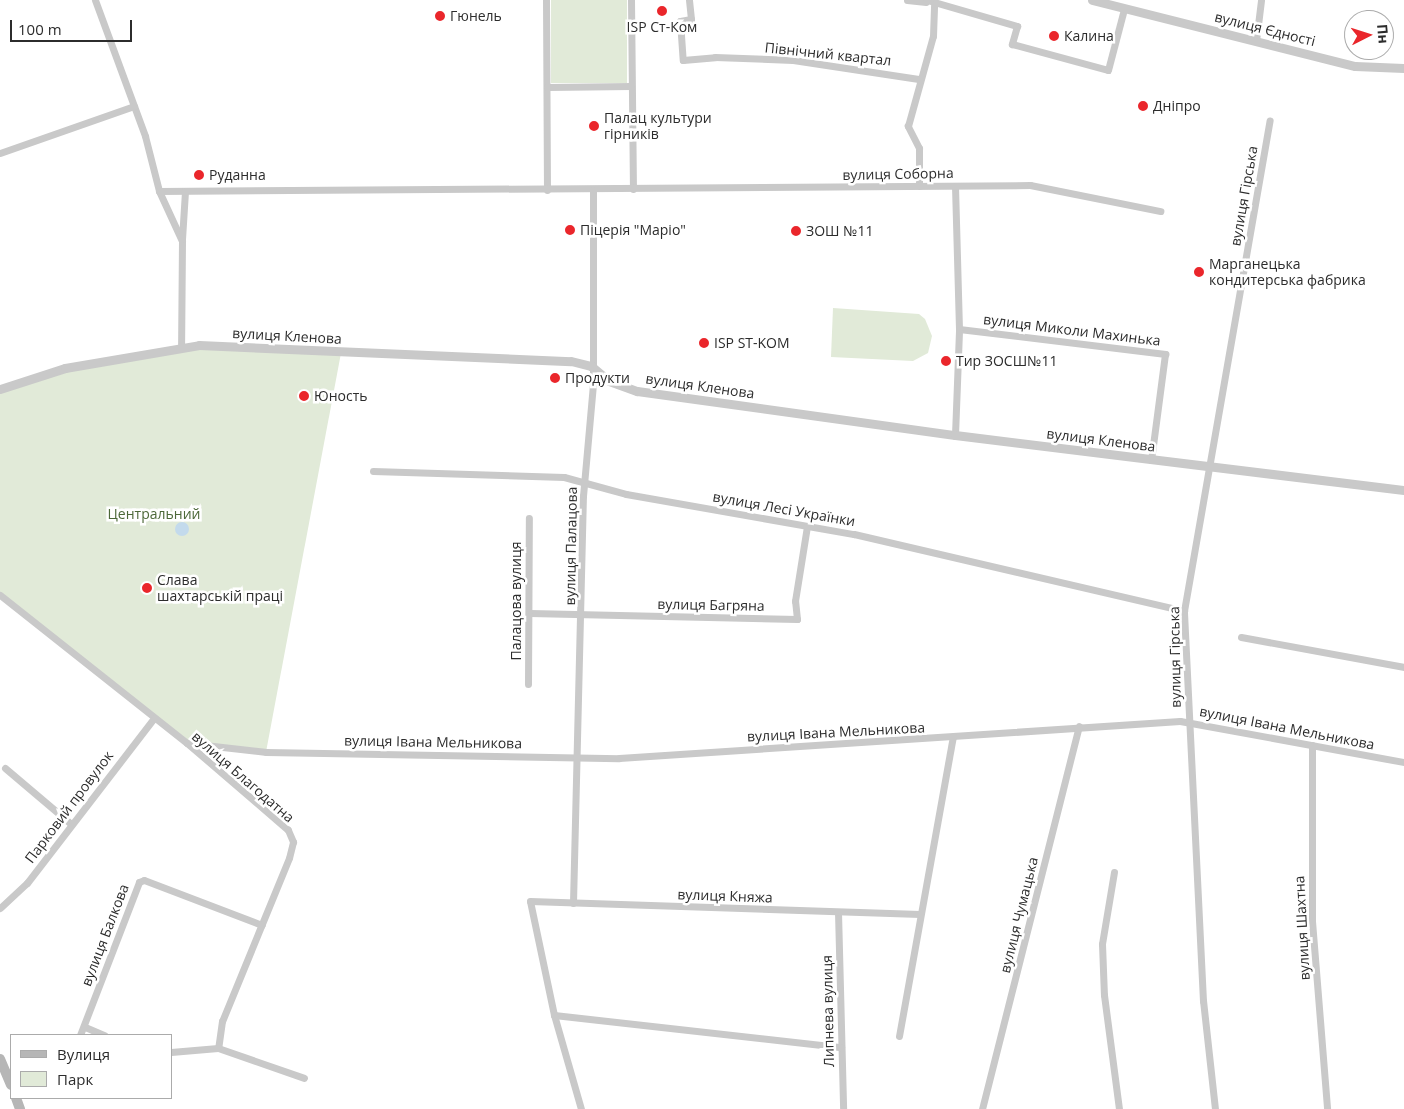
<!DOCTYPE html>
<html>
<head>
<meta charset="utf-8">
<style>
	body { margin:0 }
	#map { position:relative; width:1404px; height:1109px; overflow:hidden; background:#fff; font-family:"Open Sans",sans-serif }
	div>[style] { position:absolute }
	.green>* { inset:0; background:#e1ead8; transform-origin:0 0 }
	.water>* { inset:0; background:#c3daec }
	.round { border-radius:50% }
	.minor>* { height:7px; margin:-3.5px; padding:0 3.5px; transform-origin:3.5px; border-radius:3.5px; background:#c9c9c9 }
	.tertiary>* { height:9px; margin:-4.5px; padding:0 4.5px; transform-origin:4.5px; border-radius:4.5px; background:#c9c9c9 }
	.secondary>* { height:10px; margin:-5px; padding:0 5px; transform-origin:5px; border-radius:5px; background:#b6b6b6 }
	.dots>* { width:14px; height:14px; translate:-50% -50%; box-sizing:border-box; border:2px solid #fff; border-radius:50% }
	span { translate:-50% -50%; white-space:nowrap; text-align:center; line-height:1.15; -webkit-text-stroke:5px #fff; paint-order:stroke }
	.poi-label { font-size:14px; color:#2c2c2c }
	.left { translate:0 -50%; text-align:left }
	.street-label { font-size:14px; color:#2c2c2c }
	.park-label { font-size:14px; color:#4c6838 }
	.legend { position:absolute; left:10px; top:1034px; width:162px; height:65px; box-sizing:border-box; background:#fff; border:1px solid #ababab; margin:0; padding:6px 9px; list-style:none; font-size:15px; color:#2c2c2c }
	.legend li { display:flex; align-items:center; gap:10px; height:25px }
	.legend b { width:25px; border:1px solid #ababab }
	.north { position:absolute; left:1344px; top:10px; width:50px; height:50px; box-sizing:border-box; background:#fff; border:1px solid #ababab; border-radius:50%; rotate:85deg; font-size:14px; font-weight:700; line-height:20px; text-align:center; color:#2c2c2c }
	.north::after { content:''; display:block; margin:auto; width:18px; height:22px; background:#ea262b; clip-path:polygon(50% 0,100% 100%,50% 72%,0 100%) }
	.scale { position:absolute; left:10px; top:20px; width:122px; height:22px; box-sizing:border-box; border:2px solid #2c2c2c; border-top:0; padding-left:6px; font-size:15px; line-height:18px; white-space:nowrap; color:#2c2c2c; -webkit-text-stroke:4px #fff; paint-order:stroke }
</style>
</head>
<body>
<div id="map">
	<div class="green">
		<div style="left:551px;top:0;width:76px;height:83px"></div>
		<div style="clip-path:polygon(833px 308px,919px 314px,925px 319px,932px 336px,928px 353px,913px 361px,831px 357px)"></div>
		<div style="clip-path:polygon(199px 345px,341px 353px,266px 752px,187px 743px,0 595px,0 389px,65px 368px)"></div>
	</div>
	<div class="water">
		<div class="round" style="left:175px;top:522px;width:14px;height:14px"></div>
	</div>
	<div class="minor">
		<div style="left:95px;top:0;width:145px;rotate:69.8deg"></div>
		<div style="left:145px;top:136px;width:57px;rotate:75.7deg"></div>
		<div style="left:159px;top:191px;width:55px;rotate:65.3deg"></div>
		<div style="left:182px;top:241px;width:107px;rotate:90.5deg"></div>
		<div style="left:546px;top:0;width:190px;rotate:89.7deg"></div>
		<div style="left:631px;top:0;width:189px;rotate:89.4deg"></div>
		<div style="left:689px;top:0;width:19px;rotate:84deg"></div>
		<div style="left:691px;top:19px;width:11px;rotate:170deg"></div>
		<div style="left:680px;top:21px;width:39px;rotate:86deg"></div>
		<div style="left:683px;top:60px;width:32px;rotate:-5deg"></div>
		<div style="left:715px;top:57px;width:78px;rotate:2.2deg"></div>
		<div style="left:793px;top:60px;width:127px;rotate:8.6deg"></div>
		<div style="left:907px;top:0;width:19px;rotate:6deg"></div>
		<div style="left:927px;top:0;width:94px;rotate:16.1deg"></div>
		<div style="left:1017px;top:26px;width:19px;rotate:106deg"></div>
		<div style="left:1012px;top:44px;width:99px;rotate:15.2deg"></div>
		<div style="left:1108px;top:70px;width:63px;rotate:-75.3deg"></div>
		<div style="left:1256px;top:41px;width:41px;rotate:-83deg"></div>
		<div style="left:547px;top:87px;width:84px;rotate:-0.7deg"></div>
		<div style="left:0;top:153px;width:142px;rotate:-19.3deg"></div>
		<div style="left:919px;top:186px;width:38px;rotate:-90deg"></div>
		<div style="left:919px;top:148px;width:25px;rotate:-117deg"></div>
		<div style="left:908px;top:126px;width:93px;rotate:-74.5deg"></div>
		<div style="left:933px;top:36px;width:32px;rotate:-88deg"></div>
		<div style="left:159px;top:191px;width:871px;rotate:-0.39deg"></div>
		<div style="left:1030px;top:185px;width:133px;rotate:11.3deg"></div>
		<div style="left:182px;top:239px;width:48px;rotate:-86.4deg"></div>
		<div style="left:959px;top:329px;width:208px;rotate:6.9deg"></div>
		<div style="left:1165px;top:354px;width:107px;rotate:97.5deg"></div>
		<div style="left:955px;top:435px;width:106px;rotate:-87.8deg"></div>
		<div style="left:959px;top:329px;width:143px;rotate:-91.6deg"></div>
		<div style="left:373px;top:471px;width:191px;rotate:1.8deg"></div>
		<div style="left:564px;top:477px;width:64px;rotate:15.3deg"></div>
		<div style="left:626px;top:494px;width:231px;rotate:10deg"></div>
		<div style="left:854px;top:534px;width:339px;rotate:13.1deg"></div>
		<div style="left:0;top:595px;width:238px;rotate:38.4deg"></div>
		<div style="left:187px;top:743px;width:133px;rotate:40.7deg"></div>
		<div style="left:288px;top:830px;width:13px;rotate:67deg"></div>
		<div style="left:293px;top:842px;width:16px;rotate:104deg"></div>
		<div style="left:289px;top:858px;width:176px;rotate:112.3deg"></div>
		<div style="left:222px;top:1021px;width:27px;rotate:98deg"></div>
		<div style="left:218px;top:1048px;width:91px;rotate:19.2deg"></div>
		<div style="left:530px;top:613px;width:267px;rotate:1.3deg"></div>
		<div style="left:797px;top:619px;width:18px;rotate:-96deg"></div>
		<div style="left:795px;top:601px;width:76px;rotate:-80.9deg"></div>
		<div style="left:1241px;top:637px;width:166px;rotate:10.4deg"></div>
		<div style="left:528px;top:684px;width:166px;rotate:-89.7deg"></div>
		<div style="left:187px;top:743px;width:80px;rotate:6.5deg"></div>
		<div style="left:266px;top:752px;width:353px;rotate:1deg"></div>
		<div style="left:619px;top:758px;width:562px;rotate:-3.77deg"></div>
		<div style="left:1180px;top:721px;width:228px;rotate:10.4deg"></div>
		<div style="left:1312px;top:745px;width:176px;rotate:90deg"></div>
		<div style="left:1312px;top:921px;width:189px;rotate:85.4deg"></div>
		<div style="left:5px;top:768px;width:87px;rotate:40.3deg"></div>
		<div style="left:1114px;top:872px;width:73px;rotate:99.5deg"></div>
		<div style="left:1102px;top:944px;width:51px;rotate:87.8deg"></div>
		<div style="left:1104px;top:995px;width:115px;rotate:82.5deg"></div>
		<div style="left:573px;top:903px;width:407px;rotate:-88.6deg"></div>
		<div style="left:583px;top:496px;width:111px;rotate:-84.9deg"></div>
		<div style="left:593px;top:385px;width:195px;rotate:-90deg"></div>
		<div style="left:0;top:908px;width:37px;rotate:-43deg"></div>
		<div style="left:27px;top:883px;width:208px;rotate:-52.4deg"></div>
		<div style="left:838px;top:912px;width:197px;rotate:88.5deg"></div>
		<div style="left:554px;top:1015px;width:289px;rotate:6.4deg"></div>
		<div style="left:85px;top:1027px;width:21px;rotate:23deg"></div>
		<div style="left:80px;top:1035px;width:164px;rotate:-68.9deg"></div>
		<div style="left:139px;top:882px;width:5px;rotate:-22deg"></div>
		<div style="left:144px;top:880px;width:126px;rotate:20.9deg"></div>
		<div style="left:899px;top:1036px;width:304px;rotate:-79.8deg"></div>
		<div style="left:171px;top:1052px;width:47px;rotate:-4.9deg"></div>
		<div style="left:581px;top:1109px;width:98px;rotate:-106deg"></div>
		<div style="left:554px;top:1015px;width:116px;rotate:-101.9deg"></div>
		<div style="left:530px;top:901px;width:390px;rotate:1.9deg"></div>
		<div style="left:982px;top:1109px;width:395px;rotate:-75.8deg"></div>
		<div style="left:1215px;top:1109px;width:109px;rotate:-96.3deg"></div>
		<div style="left:1203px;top:1001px;width:390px;rotate:-92.8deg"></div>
		<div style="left:1184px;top:611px;width:498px;rotate:-80.1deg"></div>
	</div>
	<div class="tertiary">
		<div style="left:1092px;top:0;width:271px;rotate:14.1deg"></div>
		<div style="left:1355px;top:66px;width:49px;rotate:2.3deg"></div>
		<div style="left:0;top:389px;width:68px;rotate:-17.9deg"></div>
		<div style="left:65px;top:368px;width:136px;rotate:-9.7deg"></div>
		<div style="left:199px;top:345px;width:372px;rotate:2.5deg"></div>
		<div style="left:571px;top:361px;width:21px;rotate:14deg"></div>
		<div style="left:591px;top:366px;width:23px;rotate:40deg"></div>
		<div style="left:609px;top:381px;width:30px;rotate:20deg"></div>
		<div style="left:637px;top:391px;width:321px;rotate:7.9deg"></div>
		<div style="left:955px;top:435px;width:452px;rotate:7deg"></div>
	</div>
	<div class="secondary">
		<div style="left:0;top:1059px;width:28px;rotate:67deg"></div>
		<div style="left:16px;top:1098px;width:12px;rotate:70deg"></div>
	</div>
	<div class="dots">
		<div style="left:662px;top:11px;background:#ea262b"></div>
		<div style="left:440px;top:16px;background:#ea262b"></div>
		<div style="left:1054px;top:36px;background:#ea262b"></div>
		<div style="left:1143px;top:106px;background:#ea262b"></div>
		<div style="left:594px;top:126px;background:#ea262b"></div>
		<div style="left:199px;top:175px;background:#ea262b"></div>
		<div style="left:570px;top:230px;background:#ea262b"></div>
		<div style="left:796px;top:231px;background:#ea262b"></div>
		<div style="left:1199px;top:272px;background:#ea262b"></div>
		<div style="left:704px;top:343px;background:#ea262b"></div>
		<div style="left:946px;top:361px;background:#ea262b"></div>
		<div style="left:555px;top:378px;background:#ea262b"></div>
		<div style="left:304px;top:396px;background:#ea262b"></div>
		<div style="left:147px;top:588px;background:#ea262b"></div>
	</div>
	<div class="poi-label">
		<span class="left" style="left:450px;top:16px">Гюнель</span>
		<span style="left:662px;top:27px">ISP Ст-Ком</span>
		<span class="left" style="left:1064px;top:36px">Калина</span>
		<span class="left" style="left:1153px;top:106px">Дніпро</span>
		<span class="left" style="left:604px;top:126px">Палац культури<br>гірників</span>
		<span class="left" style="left:209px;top:175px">Руданна</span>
		<span class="left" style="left:580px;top:230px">Піцерія "Маріо"</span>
		<span class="left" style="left:806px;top:231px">ЗОШ №11</span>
		<span class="left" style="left:1209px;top:272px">Марганецька<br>кондитерська фабрика</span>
		<span class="left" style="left:714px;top:343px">ISP ST-KOM</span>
		<span class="left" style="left:956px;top:361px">Тир ЗОСШ№11</span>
		<span class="left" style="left:565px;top:378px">Продукти</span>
		<span class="left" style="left:314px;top:396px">Юность</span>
		<span class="left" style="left:157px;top:588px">Слава<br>шахтарській праці</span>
	</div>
	<div class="street-label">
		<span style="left:1265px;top:29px;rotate:14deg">вулиця Єдності</span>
		<span style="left:828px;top:54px;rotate:6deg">Північний квартал</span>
		<span style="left:898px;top:174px;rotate:-1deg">вулиця Соборна</span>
		<span style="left:1244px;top:196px;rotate:-80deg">вулиця Гірська</span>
		<span style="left:1072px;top:330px;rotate:7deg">вулиця Миколи Махинька</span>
		<span style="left:287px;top:336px;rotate:3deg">вулиця Кленова</span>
		<span style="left:700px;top:386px;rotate:8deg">вулиця Кленова</span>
		<span style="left:1101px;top:440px;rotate:7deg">вулиця Кленова</span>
		<span style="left:784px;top:509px;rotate:10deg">вулиця Лесі Українки</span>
		<span style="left:571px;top:546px;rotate:-89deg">вулиця Палацова</span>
		<span style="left:516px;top:601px;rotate:-90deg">Палацова вулиця</span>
		<span style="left:711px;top:605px;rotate:1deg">вулиця Багряна</span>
		<span style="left:1175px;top:657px;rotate:-91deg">вулиця Гірська</span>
		<span style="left:1287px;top:728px;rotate:11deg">вулиця Івана Мельникова</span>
		<span style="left:836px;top:732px;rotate:-3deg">вулиця Івана Мельникова</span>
		<span style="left:433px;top:742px;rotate:1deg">вулиця Івана Мельникова</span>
		<span style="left:243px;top:777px;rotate:41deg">вулиця Благодатна</span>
		<span style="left:69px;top:807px;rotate:-53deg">Парковий провулок</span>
		<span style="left:725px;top:896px;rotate:2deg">вулиця Княжа</span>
		<span style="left:1019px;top:915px;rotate:-76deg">вулиця Чумацька</span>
		<span style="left:1302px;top:928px;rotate:-93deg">вулиця Шахтна</span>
		<span style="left:105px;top:935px;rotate:-69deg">вулиця Балкова</span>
		<span style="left:828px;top:1011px;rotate:-91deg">Липнева вулиця</span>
	</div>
	<div class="park-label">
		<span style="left:154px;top:514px">Центральний</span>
	</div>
	<ul class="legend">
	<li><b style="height:6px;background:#b6b6b6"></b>Вулиця</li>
	<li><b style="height:14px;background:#e1ead8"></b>Парк</li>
	</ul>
	<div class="north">Пн</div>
	<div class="scale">100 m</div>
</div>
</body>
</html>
